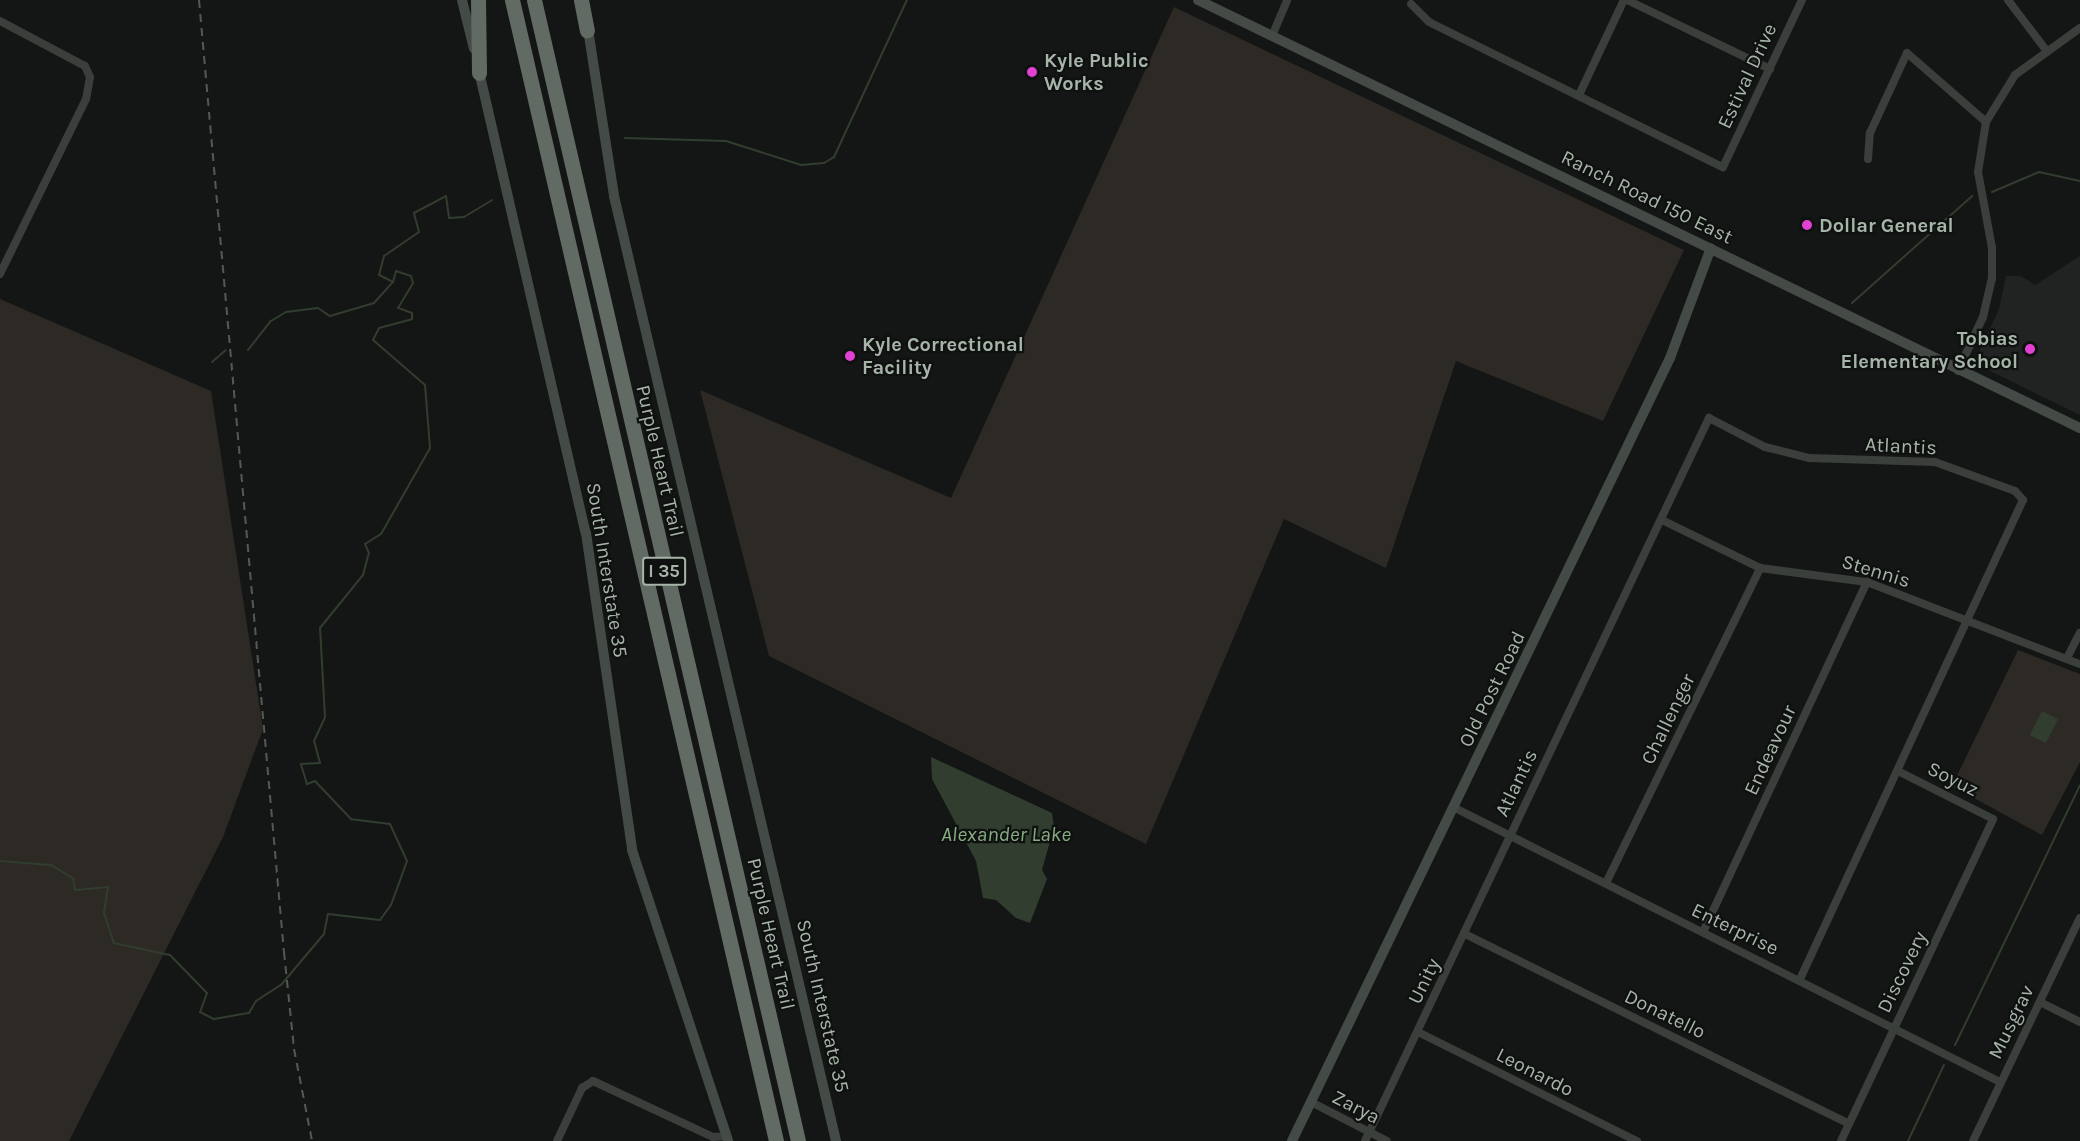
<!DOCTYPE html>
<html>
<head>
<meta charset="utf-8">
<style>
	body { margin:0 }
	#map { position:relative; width:2080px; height:1141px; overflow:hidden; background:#141615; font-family:Karla,sans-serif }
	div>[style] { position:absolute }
	.built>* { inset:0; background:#202321 }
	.green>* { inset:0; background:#2d2925 }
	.water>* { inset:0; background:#313d2f; transform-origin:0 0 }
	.stream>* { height:2px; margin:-1px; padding:0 1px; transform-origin:1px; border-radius:1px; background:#313d2f }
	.street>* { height:8px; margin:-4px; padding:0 4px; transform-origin:4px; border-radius:4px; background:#3a3f3c }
	.secondary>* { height:10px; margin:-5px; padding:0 5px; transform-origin:5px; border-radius:5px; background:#444a45 }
	.highway>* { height:15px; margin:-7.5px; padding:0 7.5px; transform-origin:7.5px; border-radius:7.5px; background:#626b63 }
	.rail>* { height:2px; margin-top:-1px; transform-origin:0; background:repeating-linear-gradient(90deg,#525954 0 8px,transparent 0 14px) }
	.dots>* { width:16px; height:16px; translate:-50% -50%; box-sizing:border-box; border:3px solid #0f1110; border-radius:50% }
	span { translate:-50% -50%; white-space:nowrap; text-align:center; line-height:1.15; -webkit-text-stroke:4.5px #0f1110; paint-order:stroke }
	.shield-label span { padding:2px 4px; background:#0f1110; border:2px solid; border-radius:4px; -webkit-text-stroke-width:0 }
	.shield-label { font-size:18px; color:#a7b5a9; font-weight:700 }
	.poi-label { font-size:20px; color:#a7b5a9; font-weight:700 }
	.left { translate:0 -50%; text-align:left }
	.right { translate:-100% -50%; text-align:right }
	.street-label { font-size:20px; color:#a7b5a9 }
	.water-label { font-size:21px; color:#86ad81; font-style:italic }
</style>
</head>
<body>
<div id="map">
	<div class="built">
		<div style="clip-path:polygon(2080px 256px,2080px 415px,1974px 363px,1999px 309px,2006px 276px,2021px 276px,2035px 285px)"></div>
	</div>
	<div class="green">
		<div style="clip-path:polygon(1174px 7px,1684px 250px,1603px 421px,1456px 361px,1386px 568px,1284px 519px,1146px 844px,769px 656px,700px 390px,951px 498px)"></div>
		<div style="clip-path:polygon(0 299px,211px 391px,263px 729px,223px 837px,69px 1141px,0 1141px)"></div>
		<div style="clip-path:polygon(2018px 650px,2080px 674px,2080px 762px,2042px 835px,1952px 786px)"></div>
	</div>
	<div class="water">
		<div style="left:2042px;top:711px;width:18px;height:27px;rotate:27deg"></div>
		<div style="clip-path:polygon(931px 757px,1052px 813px,1054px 827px,1042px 870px,1047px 879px,1030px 923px,1016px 918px,996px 900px,983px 898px,976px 861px,932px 779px)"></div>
	</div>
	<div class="stream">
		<div style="left:625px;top:138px;width:101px;rotate:1.7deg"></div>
		<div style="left:726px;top:141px;width:79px;rotate:17.7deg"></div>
		<div style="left:801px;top:165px;width:23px;rotate:-5deg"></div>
		<div style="left:824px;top:163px;width:12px;rotate:-31deg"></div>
		<div style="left:834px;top:157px;width:173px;rotate:-65.1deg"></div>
		<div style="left:1992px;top:192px;width:51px;rotate:-23.1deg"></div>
		<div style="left:2039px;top:172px;width:42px;rotate:12.4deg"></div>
		<div style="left:1852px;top:303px;width:161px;rotate:-41.7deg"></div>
		<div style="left:248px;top:350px;width:37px;rotate:-52deg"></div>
		<div style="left:271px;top:321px;width:17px;rotate:-31deg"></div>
		<div style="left:286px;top:312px;width:32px;rotate:-7deg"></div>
		<div style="left:318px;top:308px;width:14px;rotate:34deg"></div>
		<div style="left:330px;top:316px;width:46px;rotate:-16.5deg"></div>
		<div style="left:374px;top:303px;width:28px;rotate:-48deg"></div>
		<div style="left:393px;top:282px;width:16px;rotate:-153deg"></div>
		<div style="left:379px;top:275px;width:20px;rotate:-75deg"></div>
		<div style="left:384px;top:256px;width:42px;rotate:-34.4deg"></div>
		<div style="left:419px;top:232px;width:20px;rotate:-105deg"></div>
		<div style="left:414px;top:213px;width:36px;rotate:-28deg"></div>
		<div style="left:446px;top:196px;width:22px;rotate:82deg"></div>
		<div style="left:449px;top:218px;width:15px;rotate:-4deg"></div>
		<div style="left:464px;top:217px;width:33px;rotate:-31deg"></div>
		<div style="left:212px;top:362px;width:18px;rotate:-41deg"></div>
		<div style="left:0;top:861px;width:51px;rotate:4.5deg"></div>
		<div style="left:51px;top:865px;width:26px;rotate:31deg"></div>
		<div style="left:73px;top:878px;width:12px;rotate:81deg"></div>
		<div style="left:75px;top:890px;width:33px;rotate:-5deg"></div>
		<div style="left:108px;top:887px;width:26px;rotate:99deg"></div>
		<div style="left:104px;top:913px;width:32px;rotate:72deg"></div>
		<div style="left:114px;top:943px;width:57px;rotate:12.1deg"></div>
		<div style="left:170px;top:955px;width:53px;rotate:45.8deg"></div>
		<div style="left:207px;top:993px;width:20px;rotate:110deg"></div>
		<div style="left:200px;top:1012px;width:16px;rotate:27deg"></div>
		<div style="left:214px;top:1019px;width:36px;rotate:-10deg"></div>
		<div style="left:249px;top:1013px;width:14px;rotate:-60deg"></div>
		<div style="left:256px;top:1001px;width:30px;rotate:-33deg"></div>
		<div style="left:281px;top:985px;width:67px;rotate:-49.9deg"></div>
		<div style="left:324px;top:934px;width:20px;rotate:-79deg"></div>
		<div style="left:328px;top:914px;width:52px;rotate:6.6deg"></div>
		<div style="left:380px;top:920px;width:19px;rotate:-54deg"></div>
		<div style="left:391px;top:905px;width:47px;rotate:-70deg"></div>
		<div style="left:407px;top:861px;width:41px;rotate:-114.7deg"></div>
		<div style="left:390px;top:824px;width:39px;rotate:-173deg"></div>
		<div style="left:351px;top:819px;width:52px;rotate:-133.5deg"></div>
		<div style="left:315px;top:781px;width:9px;rotate:159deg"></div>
		<div style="left:307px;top:784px;width:21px;rotate:-107deg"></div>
		<div style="left:301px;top:764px;width:19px;rotate:-3deg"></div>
		<div style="left:320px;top:763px;width:23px;rotate:-105deg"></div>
		<div style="left:314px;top:741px;width:26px;rotate:-65deg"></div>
		<div style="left:325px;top:717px;width:89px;rotate:-93.2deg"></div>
		<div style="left:320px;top:628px;width:68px;rotate:-50.9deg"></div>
		<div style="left:363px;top:575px;width:23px;rotate:-75deg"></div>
		<div style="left:369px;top:553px;width:10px;rotate:-114deg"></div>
		<div style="left:365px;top:544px;width:19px;rotate:-32deg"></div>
		<div style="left:381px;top:534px;width:99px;rotate:-60.3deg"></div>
		<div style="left:430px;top:448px;width:63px;rotate:-94.5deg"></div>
		<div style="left:425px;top:385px;width:69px;rotate:-139.1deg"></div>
		<div style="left:373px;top:340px;width:13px;rotate:-63deg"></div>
		<div style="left:379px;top:328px;width:34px;rotate:-15deg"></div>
		<div style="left:412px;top:319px;width:6px;rotate:-90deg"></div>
		<div style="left:412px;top:313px;width:15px;rotate:-160deg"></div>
		<div style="left:398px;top:308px;width:29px;rotate:-59deg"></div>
		<div style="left:413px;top:283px;width:7px;rotate:-106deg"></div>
		<div style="left:411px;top:276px;width:16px;rotate:-162deg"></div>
		<div style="left:396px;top:271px;width:11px;rotate:105deg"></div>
		<div style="left:1955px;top:1045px;width:288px;rotate:-64.3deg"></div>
		<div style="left:1908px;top:1141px;width:84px;rotate:-64.7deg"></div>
	</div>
	<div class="street">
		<div style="left:1627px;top:0;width:159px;rotate:25.8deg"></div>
		<div style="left:2008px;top:0;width:63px;rotate:52.8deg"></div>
		<div style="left:1411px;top:4px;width:25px;rotate:45deg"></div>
		<div style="left:1429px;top:22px;width:328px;rotate:26.3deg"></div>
		<div style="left:1723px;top:167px;width:185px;rotate:-64.7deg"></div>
		<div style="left:0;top:21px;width:96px;rotate:27.9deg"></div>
		<div style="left:85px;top:66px;width:12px;rotate:66deg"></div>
		<div style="left:90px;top:77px;width:22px;rotate:100deg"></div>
		<div style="left:86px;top:99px;width:195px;rotate:116.2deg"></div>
		<div style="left:1272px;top:36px;width:39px;rotate:-67deg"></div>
		<div style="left:1579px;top:95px;width:105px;rotate:-64.7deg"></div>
		<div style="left:1868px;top:159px;width:26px;rotate:-86deg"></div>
		<div style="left:1870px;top:133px;width:88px;rotate:-65.2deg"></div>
		<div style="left:1907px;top:53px;width:105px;rotate:41.1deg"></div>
		<div style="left:1958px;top:371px;width:60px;rotate:-65.2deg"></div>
		<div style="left:1983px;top:317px;width:39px;rotate:-77deg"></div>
		<div style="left:1992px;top:279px;width:31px;rotate:-90deg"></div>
		<div style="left:1992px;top:248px;width:77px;rotate:-100.4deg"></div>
		<div style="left:1978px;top:172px;width:51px;rotate:-80.9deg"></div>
		<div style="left:1986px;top:122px;width:55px;rotate:-58.3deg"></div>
		<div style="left:2015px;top:75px;width:80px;rotate:-35.9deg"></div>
		<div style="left:1662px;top:520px;width:109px;rotate:26.1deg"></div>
		<div style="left:1760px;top:568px;width:108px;rotate:7.5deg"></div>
		<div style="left:1867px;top:582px;width:228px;rotate:21.1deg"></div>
		<div style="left:2067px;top:658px;width:28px;rotate:-63deg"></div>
		<div style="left:1455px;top:808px;width:610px;rotate:26.69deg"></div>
		<div style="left:1606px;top:883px;width:351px;rotate:-63.9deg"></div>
		<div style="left:1703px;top:932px;width:387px;rotate:-64.9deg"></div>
		<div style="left:1465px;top:934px;width:428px;rotate:26.3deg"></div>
		<div style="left:2040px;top:1002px;width:45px;rotate:26.6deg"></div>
		<div style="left:1418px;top:1032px;width:245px;rotate:26.5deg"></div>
		<div style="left:1311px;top:1102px;width:85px;rotate:27.2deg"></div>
		<div style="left:557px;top:1141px;width:59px;rotate:-64.7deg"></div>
		<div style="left:582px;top:1088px;width:13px;rotate:-32deg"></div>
		<div style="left:593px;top:1081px;width:132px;rotate:25deg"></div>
		<div style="left:713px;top:1137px;width:14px;rotate:-4deg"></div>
		<div style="left:1365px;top:1141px;width:801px;rotate:-64.56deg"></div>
		<div style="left:1709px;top:418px;width:63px;rotate:27.4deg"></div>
		<div style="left:1765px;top:447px;width:45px;rotate:14deg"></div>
		<div style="left:1809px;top:458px;width:126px;rotate:1.8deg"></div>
		<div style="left:1935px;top:462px;width:85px;rotate:19.9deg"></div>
		<div style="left:2015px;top:491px;width:12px;rotate:48deg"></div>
		<div style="left:2023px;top:500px;width:528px;rotate:114.96deg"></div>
		<div style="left:1841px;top:1141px;width:356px;rotate:-64.7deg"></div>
		<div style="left:1993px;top:819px;width:106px;rotate:-153.2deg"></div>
		<div style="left:1973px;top:1141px;width:247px;rotate:-64.4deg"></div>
	</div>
	<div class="secondary">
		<div style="left:462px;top:0;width:50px;rotate:76.2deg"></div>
		<div style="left:1198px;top:0;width:980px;rotate:25.89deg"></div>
		<div style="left:587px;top:23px;width:175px;rotate:81.1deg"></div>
		<div style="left:614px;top:196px;width:971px;rotate:76.78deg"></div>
		<div style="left:478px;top:67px;width:478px;rotate:77deg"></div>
		<div style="left:586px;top:533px;width:320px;rotate:81.7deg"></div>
		<div style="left:632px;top:850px;width:306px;rotate:71.7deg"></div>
		<div style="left:1292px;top:1141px;width:869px;rotate:-64.23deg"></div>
		<div style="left:1670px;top:358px;width:117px;rotate:-69.6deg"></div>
	</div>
	<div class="highway">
		<div style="left:478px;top:0;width:73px;rotate:89.2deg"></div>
		<div style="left:512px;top:0;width:1171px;rotate:76.97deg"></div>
		<div style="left:534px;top:0;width:1171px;rotate:76.97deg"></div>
		<div style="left:581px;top:0;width:31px;rotate:79deg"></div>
	</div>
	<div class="rail">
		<div style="left:199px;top:0;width:956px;rotate:84.9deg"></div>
		<div style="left:284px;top:952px;width:98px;rotate:84.1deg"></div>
		<div style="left:294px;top:1049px;width:94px;rotate:78.9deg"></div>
	</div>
	<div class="dots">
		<div style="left:1032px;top:72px;background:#e141d3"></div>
		<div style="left:1807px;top:225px;background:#e141d3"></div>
		<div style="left:2030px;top:349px;background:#e141d3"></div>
		<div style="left:850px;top:356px;background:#e141d3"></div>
	</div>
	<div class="shield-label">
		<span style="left:664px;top:571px">I 35</span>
	</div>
	<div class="poi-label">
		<span class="left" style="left:1044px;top:72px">Kyle Public<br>Works</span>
		<span class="left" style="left:1819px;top:225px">Dollar General</span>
		<span class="right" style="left:2018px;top:350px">Tobias<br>Elementary School</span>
		<span class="left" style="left:862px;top:356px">Kyle Correctional<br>Facility</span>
	</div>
	<div class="street-label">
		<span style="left:1747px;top:76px;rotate:-65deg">Estival Drive</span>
		<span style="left:1647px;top:197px;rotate:26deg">Ranch Road 150 East</span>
		<span style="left:1901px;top:446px;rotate:3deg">Atlantis</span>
		<span style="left:660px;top:461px;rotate:77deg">Purple Heart Trail</span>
		<span style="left:607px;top:570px;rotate:81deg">South Interstate 35</span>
		<span style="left:1876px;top:571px;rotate:17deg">Stennis</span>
		<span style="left:1492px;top:689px;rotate:-64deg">Old Post Road</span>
		<span style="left:1668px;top:719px;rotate:-64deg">Challenger</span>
		<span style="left:1770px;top:750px;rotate:-65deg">Endeavour</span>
		<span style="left:1953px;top:779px;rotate:26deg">Soyuz</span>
		<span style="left:1516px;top:783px;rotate:-64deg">Atlantis</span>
		<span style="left:1735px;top:929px;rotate:26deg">Enterprise</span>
		<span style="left:771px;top:934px;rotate:77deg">Purple Heart Trail</span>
		<span style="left:1902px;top:972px;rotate:-64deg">Discovery</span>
		<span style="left:1424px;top:981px;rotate:-64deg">Unity</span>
		<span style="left:823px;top:1006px;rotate:77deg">South Interstate 35</span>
		<span style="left:1665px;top:1014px;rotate:26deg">Donatello</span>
		<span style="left:2011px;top:1022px;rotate:-64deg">Musgrav</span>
		<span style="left:1535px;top:1072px;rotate:27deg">Leonardo</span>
		<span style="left:1356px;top:1107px;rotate:27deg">Zarya</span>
	</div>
	<div class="water-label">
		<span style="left:1006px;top:834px">Alexander Lake</span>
	</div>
</div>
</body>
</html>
